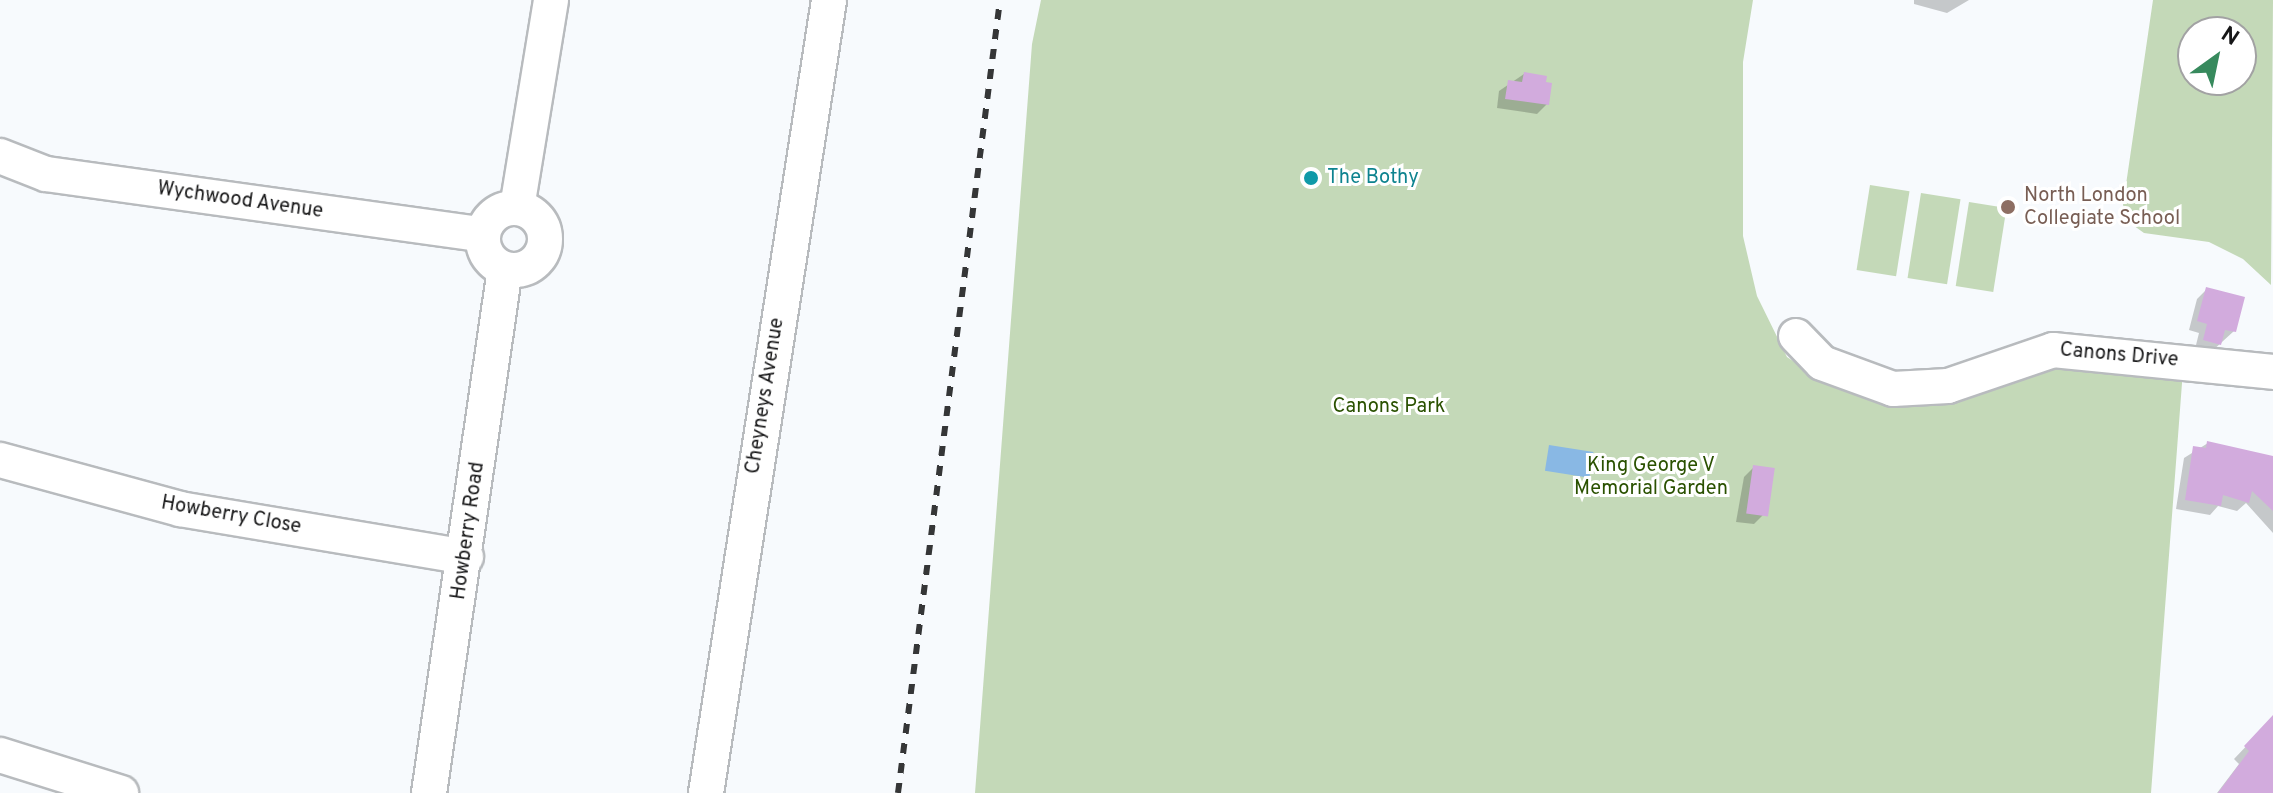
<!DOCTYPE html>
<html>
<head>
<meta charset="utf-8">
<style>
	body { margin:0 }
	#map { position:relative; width:2273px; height:793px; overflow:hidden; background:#f7fafd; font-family:Overpass,sans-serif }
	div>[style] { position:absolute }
	.green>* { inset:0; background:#c4d9b8; transform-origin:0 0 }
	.water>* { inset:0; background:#89b8e4; transform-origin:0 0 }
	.shadow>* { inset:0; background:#0003 }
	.building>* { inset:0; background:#d2abdd; transform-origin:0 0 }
	.roads { filter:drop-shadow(2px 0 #b8bbbe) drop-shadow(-2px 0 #b8bbbe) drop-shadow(0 2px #b8bbbe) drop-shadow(0 -2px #b8bbbe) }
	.minor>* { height:34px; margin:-17px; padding:0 17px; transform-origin:17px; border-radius:17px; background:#fff }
	.minor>.ring { margin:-17px; padding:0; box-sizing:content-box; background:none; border:34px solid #fff; border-radius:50% }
	.rail>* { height:6px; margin-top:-3px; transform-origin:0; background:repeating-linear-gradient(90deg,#353637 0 10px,transparent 0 20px) }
	.dots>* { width:22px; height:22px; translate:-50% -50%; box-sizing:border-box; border:4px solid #fff; border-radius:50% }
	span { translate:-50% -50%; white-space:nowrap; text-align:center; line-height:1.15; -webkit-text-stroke:6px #fff; paint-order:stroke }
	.culture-label { font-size:20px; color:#0d838f }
	.left { translate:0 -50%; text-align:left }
	.education-label { font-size:20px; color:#785e54 }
	.street-label { font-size:20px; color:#171718 }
	.park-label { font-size:20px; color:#2a5100 }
	.north { position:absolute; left:2177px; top:16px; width:80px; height:80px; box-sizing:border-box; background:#fff; border:2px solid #a2a2a3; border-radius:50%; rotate:33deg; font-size:22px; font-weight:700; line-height:32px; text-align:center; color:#171718 }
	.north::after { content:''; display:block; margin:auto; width:28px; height:36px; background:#378a5d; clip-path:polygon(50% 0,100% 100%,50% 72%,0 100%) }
</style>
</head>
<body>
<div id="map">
	<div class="green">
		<div style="clip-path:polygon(1041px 0,1753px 0,1743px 62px,1743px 236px,1757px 296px,1787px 357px,1820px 379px,2035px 362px,2183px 370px,2151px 793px,975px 793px,1032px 44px)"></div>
		<div style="clip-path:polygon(evenodd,2153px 0,2273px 0,2271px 285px,2243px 259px,2209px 242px,2144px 233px,2130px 223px,2123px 205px,2153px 0,2193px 32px,2241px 32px,2241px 80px,2193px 80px,2193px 32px)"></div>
		<div style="left:1870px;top:185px;width:40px;height:86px;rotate:9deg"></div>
		<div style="left:1921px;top:193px;width:40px;height:86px;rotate:9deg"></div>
		<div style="left:1969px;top:202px;width:38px;height:85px;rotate:9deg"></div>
	</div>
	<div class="water">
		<div style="left:1549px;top:445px;width:45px;height:26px;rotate:9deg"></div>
	</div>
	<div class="shadow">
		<div style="clip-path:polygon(1914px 0,1969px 0,1947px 13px,1914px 4px)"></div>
		<div style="clip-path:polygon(1524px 74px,1547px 104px,1537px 114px,1497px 108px,1499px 91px)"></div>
		<div style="clip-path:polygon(2207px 289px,2234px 331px,2210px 353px,2195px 349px,2199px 333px,2189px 330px,2197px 299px)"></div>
		<div style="clip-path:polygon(2208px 443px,2273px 459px,2273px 533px,2246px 503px,2237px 511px,2218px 506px,2210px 515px,2176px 509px,2184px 458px)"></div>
		<div style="clip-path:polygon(1754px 467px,1764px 514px,1754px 524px,1736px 522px,1744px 477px)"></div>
		<div style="clip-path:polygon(2273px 718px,2272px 793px,2217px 793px,2239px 764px,2234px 759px)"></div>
	</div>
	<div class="building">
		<div style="clip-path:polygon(1524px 72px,1547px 76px,1546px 82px,1552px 83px,1549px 105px,1505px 99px,1508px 80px,1522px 82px)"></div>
		<div style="clip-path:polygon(2206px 287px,2245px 297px,2236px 332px,2225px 330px,2221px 345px,2203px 340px,2207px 324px,2197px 321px)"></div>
		<div style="clip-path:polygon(2207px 441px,2273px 456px,2273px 511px,2252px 491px,2249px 503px,2223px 495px,2221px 506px,2185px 500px,2193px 446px,2206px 448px)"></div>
		<div style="left:1753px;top:465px;width:22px;height:49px;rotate:8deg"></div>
		<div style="clip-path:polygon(2273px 715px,2273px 793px,2218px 793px,2249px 751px,2244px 746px)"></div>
	</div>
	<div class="roads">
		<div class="minor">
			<div style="left:0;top:156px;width:49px;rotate:21.4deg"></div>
			<div style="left:46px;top:174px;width:441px;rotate:7.9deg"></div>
			<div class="ring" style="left:483px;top:208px;width:28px;height:28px"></div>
			<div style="left:517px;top:208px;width:211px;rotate:-80.7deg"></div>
			<div style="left:1796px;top:336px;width:37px;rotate:46deg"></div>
			<div style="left:1822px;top:363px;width:76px;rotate:20.1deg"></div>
			<div style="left:1893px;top:389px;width:55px;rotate:-3.1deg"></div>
			<div style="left:1948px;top:386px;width:111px;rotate:-18.9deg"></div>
			<div style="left:2053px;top:350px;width:221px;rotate:5.7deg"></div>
			<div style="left:0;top:460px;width:187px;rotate:15.2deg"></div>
			<div style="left:180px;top:509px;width:290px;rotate:9.5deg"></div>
			<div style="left:0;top:755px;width:127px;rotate:17.4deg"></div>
			<div style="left:429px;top:793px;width:529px;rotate:-81.75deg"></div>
			<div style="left:706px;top:793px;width:802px;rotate:-81.18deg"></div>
		</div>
	</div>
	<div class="rail">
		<div style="left:898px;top:793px;width:800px;rotate:-82.67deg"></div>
	</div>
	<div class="dots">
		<div style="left:1311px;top:178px;background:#0f9aa8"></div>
		<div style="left:2008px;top:207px;background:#8d6e63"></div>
	</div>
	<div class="culture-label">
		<span class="left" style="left:1327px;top:178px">The Bothy</span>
	</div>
	<div class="education-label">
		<span class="left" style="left:2024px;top:208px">North London<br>Collegiate School</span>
	</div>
	<div class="street-label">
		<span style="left:240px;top:201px;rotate:8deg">Wychwood Avenue</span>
		<span style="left:2119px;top:356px;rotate:5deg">Canons Drive</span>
		<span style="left:766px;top:396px;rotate:-81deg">Cheyneys Avenue</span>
		<span style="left:231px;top:516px;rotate:10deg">Howberry Close</span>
		<span style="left:469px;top:531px;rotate:-82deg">Howberry Road</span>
	</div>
	<div class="park-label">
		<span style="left:1389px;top:407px">Canons Park</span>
		<span style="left:1651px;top:478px">King George V<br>Memorial Garden</span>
	</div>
	<div class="north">N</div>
</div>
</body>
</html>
